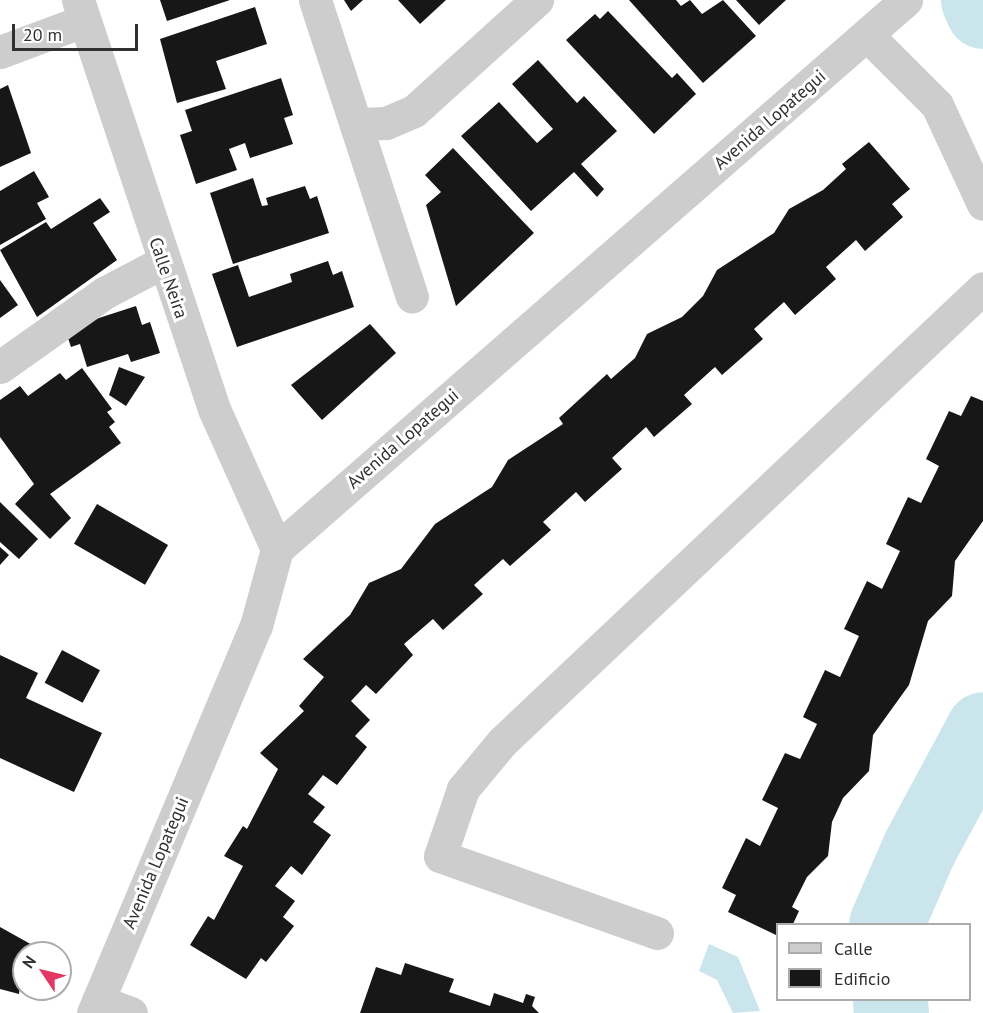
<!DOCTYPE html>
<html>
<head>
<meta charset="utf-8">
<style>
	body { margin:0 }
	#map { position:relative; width:983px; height:1013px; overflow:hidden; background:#fff; font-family:"PT Sans",sans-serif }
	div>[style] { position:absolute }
	.water>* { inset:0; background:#cbe5ec }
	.river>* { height:75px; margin:-37.5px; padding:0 37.5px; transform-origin:37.5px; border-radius:37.5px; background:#cbe5ec }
	.building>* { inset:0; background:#171717; transform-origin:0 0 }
	.minor>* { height:33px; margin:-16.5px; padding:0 16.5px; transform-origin:16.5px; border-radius:16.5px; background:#cdcdcd }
	.tertiary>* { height:33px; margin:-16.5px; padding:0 16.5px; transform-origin:16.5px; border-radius:16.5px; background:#cdcdcd }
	span { translate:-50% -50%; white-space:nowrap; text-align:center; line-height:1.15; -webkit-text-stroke:6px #fff; paint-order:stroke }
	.street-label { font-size:18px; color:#303030 }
	.legend { position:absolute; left:776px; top:923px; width:195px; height:78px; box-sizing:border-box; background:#fff; border:2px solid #acacac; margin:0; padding:8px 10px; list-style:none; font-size:18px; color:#303030 }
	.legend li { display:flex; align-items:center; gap:12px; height:30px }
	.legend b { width:30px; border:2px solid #acacac }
	.north { position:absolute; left:12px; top:941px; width:60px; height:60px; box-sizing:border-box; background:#fff; border:2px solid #acacac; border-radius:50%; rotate:305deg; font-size:16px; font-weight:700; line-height:24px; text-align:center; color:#303030 }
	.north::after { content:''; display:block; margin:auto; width:21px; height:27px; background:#e33662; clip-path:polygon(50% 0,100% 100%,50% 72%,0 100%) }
	.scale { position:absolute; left:12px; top:24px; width:126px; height:27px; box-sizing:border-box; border:3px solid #303030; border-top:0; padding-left:8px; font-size:18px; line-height:21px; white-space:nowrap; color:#303030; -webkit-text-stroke:4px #fff; paint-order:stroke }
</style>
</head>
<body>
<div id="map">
	<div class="water">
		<div style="clip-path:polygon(709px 944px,738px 957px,760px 1011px,733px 1013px,717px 980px,699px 971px)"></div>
	</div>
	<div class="river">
		<div style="left:978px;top:0;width:12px;rotate:66deg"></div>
		<div style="left:886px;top:924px;width:83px;rotate:-66.5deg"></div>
		<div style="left:919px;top:848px;width:135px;rotate:-61.7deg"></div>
		<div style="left:890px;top:1000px;width:13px;rotate:86deg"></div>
	</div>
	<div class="building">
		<div style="clip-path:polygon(160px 0,230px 0,167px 21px)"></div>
		<div style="clip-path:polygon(344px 0,363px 0,351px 11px)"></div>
		<div style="clip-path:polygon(398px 0,446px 0,420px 24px)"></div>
		<div style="clip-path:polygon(629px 0,676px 0,681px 6px,690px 0,702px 14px,723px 0,756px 36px,703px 83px)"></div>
		<div style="clip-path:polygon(736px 0,786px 0,759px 25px)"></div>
		<div style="clip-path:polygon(255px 7px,267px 44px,216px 61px,226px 89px,177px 103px,160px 39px)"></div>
		<div style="clip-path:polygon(608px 11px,672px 78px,677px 73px,696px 94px,654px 134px,566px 40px,595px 14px,600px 19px)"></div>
		<div style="clip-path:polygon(538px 60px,577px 103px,584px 96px,617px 131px,581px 164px,604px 189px,597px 197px,574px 172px,531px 211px,461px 136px,499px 102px,537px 143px,553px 129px,512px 84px)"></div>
		<div style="clip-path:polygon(281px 78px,293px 115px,284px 118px,293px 144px,250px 158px,245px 143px,229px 149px,237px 170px,196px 184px,180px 135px,192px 131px,185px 110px)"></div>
		<div style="clip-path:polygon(8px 85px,31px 153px,0 167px,0 89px)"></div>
		<div style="clip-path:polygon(869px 142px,910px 189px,892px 204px,903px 217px,865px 251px,856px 240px,826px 267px,836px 279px,795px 315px,784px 302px,754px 329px,763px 339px,722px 375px,715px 367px,684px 395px,692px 404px,654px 437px,646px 427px,612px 458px,622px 469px,585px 502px,576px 492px,543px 522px,551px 530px,510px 566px,503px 559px,474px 585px,483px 594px,443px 630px,433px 619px,404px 644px,413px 655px,376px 694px,366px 685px,351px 701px,370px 720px,355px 736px,367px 747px,337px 785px,323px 775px,308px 794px,325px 807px,313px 822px,331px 835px,302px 875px,291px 866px,275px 886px,295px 901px,283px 917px,294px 926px,266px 962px,261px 958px,246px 979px,190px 945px,208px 916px,214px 920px,243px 866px,224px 856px,243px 826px,247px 829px,278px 769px,260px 753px,304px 711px,299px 706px,324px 677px,303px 659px,350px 615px,369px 583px,401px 569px,435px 524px,492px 487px,508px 460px,563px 424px,559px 418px,607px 374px,611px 379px,635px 358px,647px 334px,682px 317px,703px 296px,717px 270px,774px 233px,789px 209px,823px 190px,846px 169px,842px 164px)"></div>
		<div style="clip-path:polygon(453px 148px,534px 233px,456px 306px,426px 205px,441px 192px,425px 175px)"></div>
		<div style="clip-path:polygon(34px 171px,49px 197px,37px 203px,46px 219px,0 245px,0 191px)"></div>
		<div style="clip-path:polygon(253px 178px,262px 206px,268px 205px,266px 198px,305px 186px,310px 199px,317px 196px,329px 233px,233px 264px,210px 193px)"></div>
		<div style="clip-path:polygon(100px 198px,110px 212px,93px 223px,117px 260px,37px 317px,0 250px,46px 222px,51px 229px)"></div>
		<div style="clip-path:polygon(328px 261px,333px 275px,342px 271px,354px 307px,237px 347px,212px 274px,238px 265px,249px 297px,292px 282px,290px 274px)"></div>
		<div style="clip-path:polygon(0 280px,18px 305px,0 318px)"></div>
		<div style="clip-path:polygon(136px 306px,142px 325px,150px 322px,160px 353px,131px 362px,128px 354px,87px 367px,80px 344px,71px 347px,65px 329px)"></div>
		<div style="clip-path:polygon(370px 324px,396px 353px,322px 420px,291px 385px)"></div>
		<div style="clip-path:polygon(119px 367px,145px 377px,126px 406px,109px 395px)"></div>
		<div style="clip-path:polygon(82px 368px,112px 409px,107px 412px,115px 422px,109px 427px,121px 443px,50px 494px,71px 518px,50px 539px,15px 504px,34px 484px,0 437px,0 400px,20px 386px,28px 396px,60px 373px,66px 380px)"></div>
		<div style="clip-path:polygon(971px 396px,983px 401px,983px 521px,955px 561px,952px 596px,928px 621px,909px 685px,873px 735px,869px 771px,843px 798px,832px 822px,828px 856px,807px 877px,792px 907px,799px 911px,793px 924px,778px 924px,778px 936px,728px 912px,736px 895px,722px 888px,746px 838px,760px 846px,778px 808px,762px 800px,785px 753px,800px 759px,817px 724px,803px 717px,825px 670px,840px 677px,859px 636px,844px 629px,867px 581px,882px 589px,900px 551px,886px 544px,908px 497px,921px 503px,939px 466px,926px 459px,949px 411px,961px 416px)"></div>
		<div style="clip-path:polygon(0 502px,38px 539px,19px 559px,0 542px)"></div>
		<div style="left:97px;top:504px;width:82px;height:46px;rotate:30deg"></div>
		<div style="clip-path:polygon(0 547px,9px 555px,0 565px)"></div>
		<div style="left:62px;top:650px;width:43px;height:37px;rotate:28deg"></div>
		<div style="clip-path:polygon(0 655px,38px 673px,26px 698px,102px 733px,74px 792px,0 758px)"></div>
		<div style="clip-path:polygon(0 927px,43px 951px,24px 953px,19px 994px,0 989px)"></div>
		<div style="clip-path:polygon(405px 963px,454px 979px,449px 992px,490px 1006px,494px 993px,523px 1003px,526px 994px,535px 997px,532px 1006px,539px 1013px,360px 1013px,376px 967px,401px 975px)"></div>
	</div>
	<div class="minor">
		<div style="left:78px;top:0;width:431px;rotate:71.6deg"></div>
		<div style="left:214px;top:409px;width:154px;rotate:65.8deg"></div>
		<div style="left:315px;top:0;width:312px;rotate:71.9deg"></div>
		<div style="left:867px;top:35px;width:99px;rotate:45deg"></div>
		<div style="left:937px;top:105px;width:109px;rotate:65.1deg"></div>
		<div style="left:0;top:52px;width:89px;rotate:-20.5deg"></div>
		<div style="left:356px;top:124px;width:30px;rotate:-2deg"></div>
		<div style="left:386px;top:123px;width:30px;rotate:-23deg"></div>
		<div style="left:414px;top:111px;width:166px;rotate:-42.1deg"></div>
		<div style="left:0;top:367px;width:128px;rotate:-35.4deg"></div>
		<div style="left:104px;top:293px;width:67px;rotate:-27.7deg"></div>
		<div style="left:657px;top:933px;width:230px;rotate:-160.5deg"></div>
		<div style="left:440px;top:856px;width:71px;rotate:-71.1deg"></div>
		<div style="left:463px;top:789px;width:61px;rotate:-50.3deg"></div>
		<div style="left:502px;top:742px;width:661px;rotate:-43.35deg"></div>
		<div style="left:98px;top:1001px;width:35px;rotate:20deg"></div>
	</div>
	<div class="tertiary">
		<div style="left:93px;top:1013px;width:420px;rotate:-67.2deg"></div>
		<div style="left:256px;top:626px;width:80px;rotate:-74.7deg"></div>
		<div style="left:277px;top:549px;width:835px;rotate:-41.11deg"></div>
	</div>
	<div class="street-label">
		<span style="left:770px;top:120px;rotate:-41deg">Avenida Lopategui</span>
		<span style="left:168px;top:278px;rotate:71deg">Calle Neira</span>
		<span style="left:403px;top:439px;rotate:-41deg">Avenida Lopategui</span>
		<span style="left:156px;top:863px;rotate:-67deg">Avenida Lopategui</span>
	</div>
	<ul class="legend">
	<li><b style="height:8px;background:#cdcdcd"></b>Calle</li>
	<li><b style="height:16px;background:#171717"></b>Edificio</li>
	</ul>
	<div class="north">N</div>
	<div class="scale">20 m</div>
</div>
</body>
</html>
